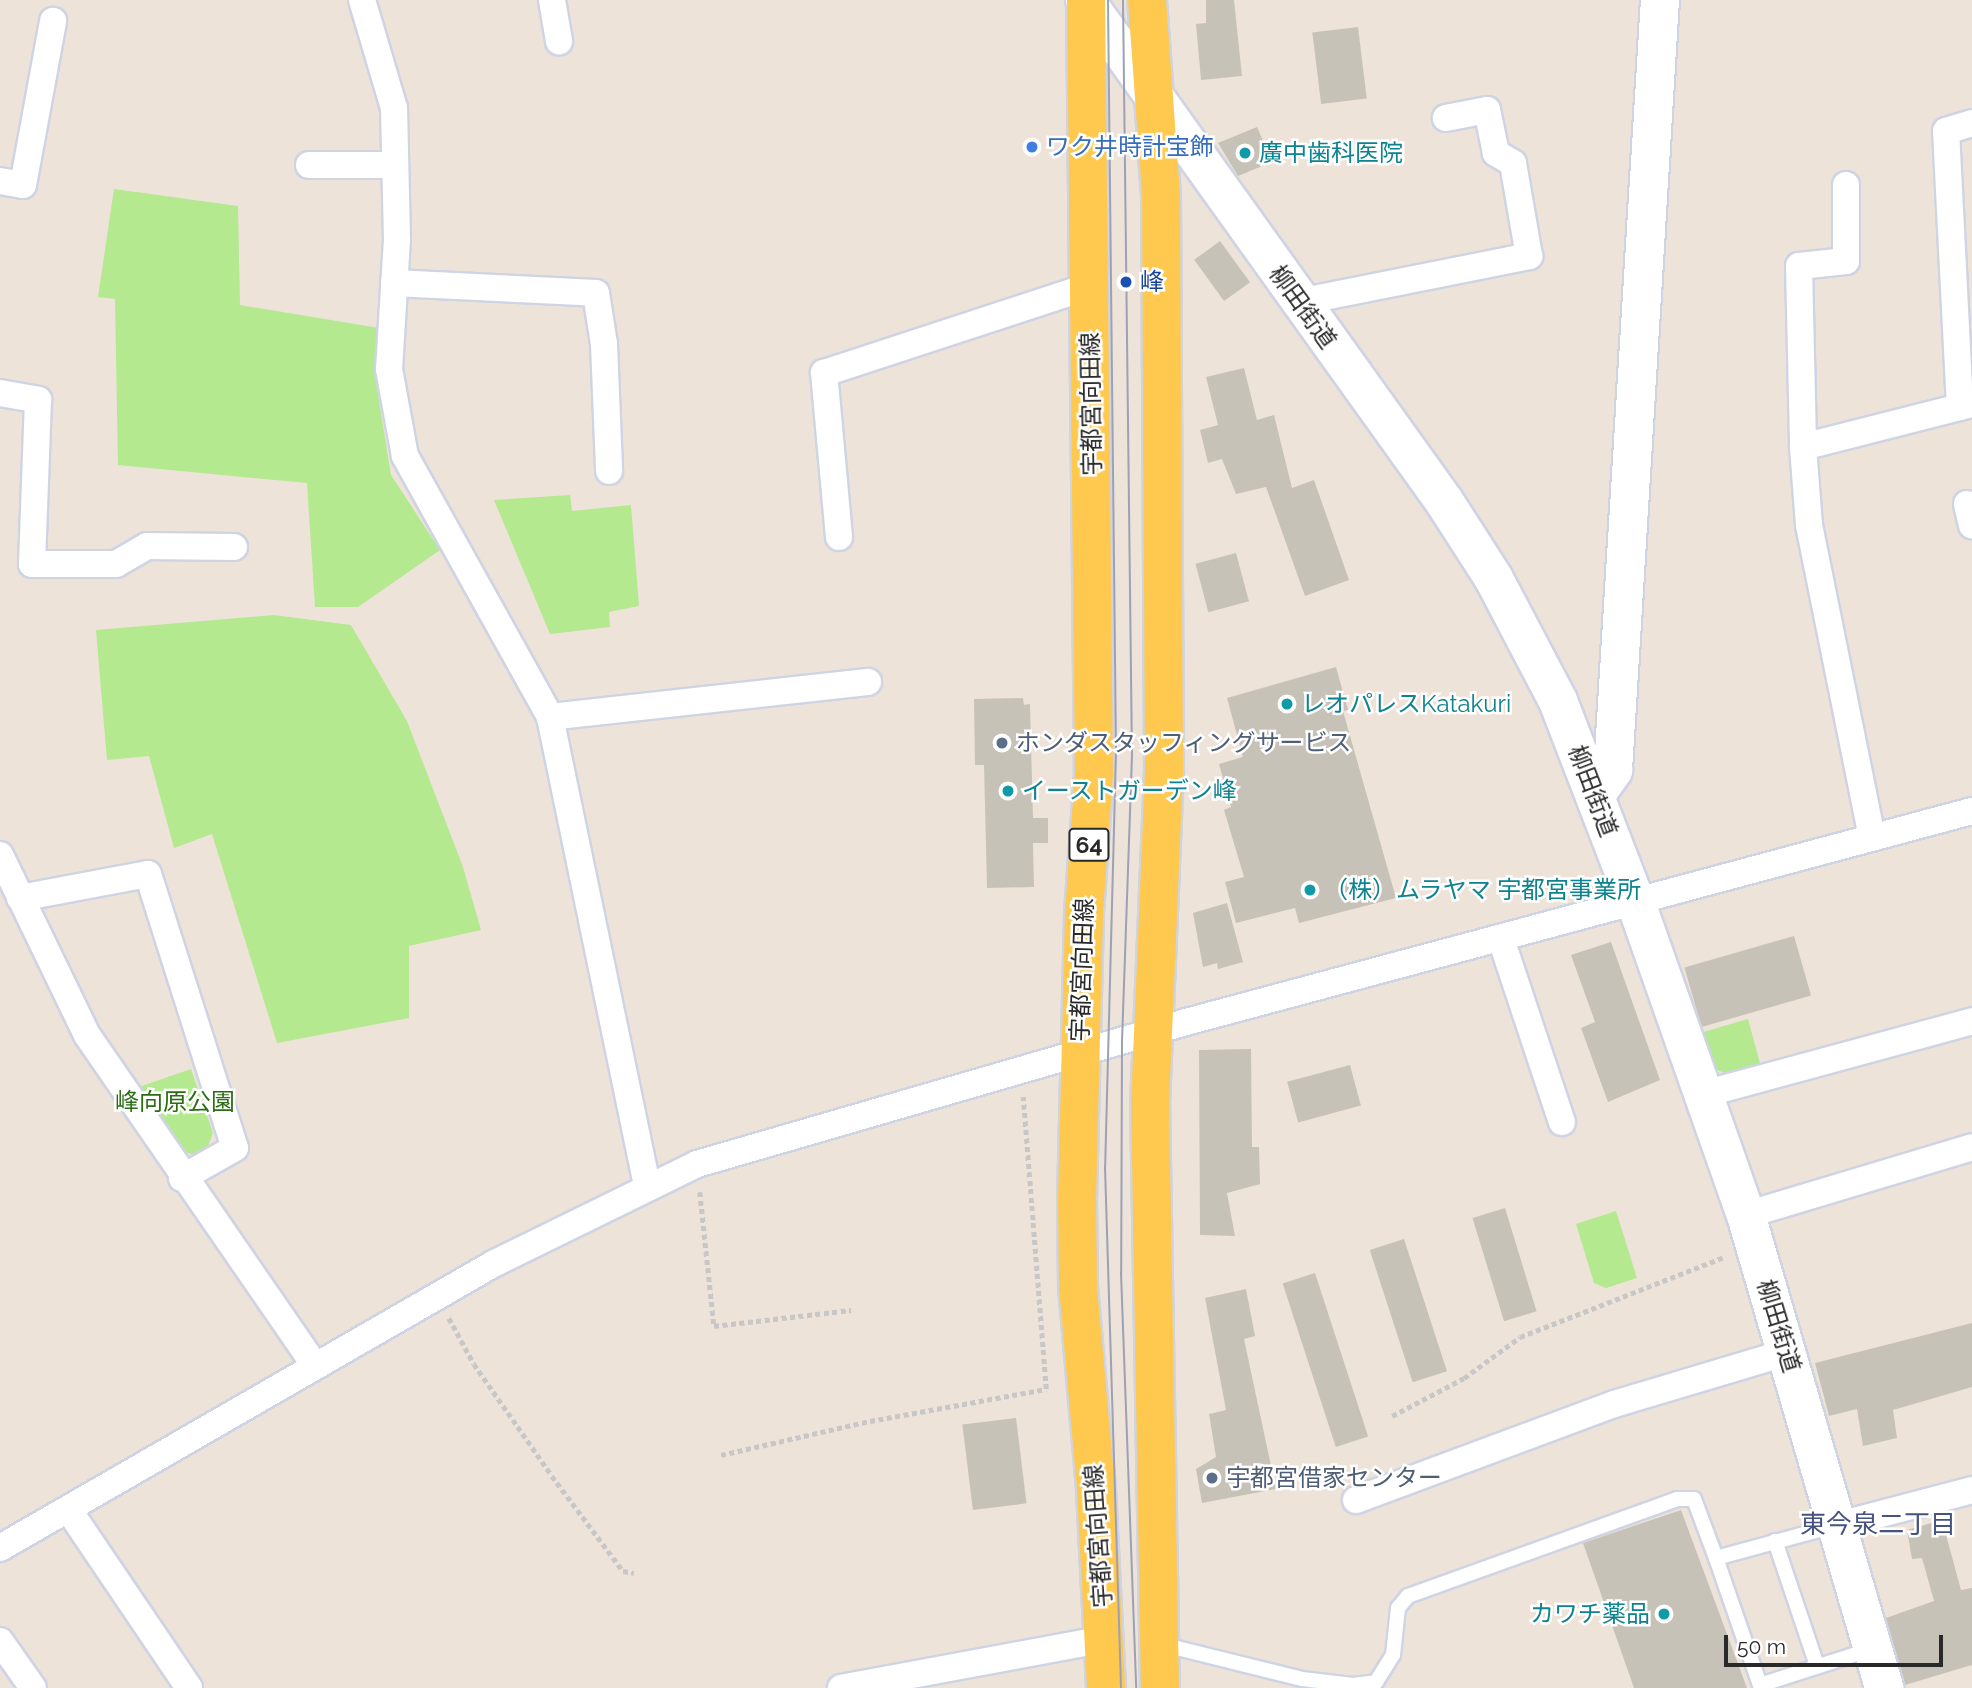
<!DOCTYPE html>
<html>
<head>
<meta charset="utf-8">
<style>
	body { margin:0 }
	#map { position:relative; width:1972px; height:1688px; overflow:hidden; background:#ede3d9; font-family:Raleway,"Noto Sans JP",sans-serif }
	div>[style] { position:absolute }
	.green>* { inset:0; background:#b4e990 }
	.building>* { inset:0; background:#c7c2b8; transform-origin:0 0 }
	.path>* { height:4.5px; margin-top:-2.25px; transform-origin:0; background:repeating-linear-gradient(90deg,#c7c7c7 0 5px,transparent 0 8.5px) }
	.roads { filter:drop-shadow(2px 0 #cfd4e4) drop-shadow(-2px 0 #cfd4e4) drop-shadow(0 2px #cfd4e4) drop-shadow(0 -2px #cfd4e4) }
	.lane>* { height:14px; margin:-7px; padding:0 7px; transform-origin:7px; border-radius:7px; background:#fff }
	.street>* { height:26px; margin:-13px; padding:0 13px; transform-origin:13px; border-radius:13px; background:#fff }
	.secondary>* { height:38px; margin:-19px; padding:0 19px; transform-origin:19px; border-radius:19px; background:#fff }
	.primary>* { height:38px; margin:-19px; padding:0 19px; transform-origin:19px; border-radius:19px; background:#fec94e }
	.tram>* { height:2px; margin:-1px; padding:0 1px; transform-origin:1px; border-radius:1px; background:#9ca1b6 }
	.dots>* { width:19px; height:19px; translate:-50% -50%; box-sizing:border-box; border:4px solid #fff; border-radius:50% }
	span { translate:-50% -50%; white-space:nowrap; text-align:center; line-height:1.15; -webkit-text-stroke:5px #fff; paint-order:stroke }
	.shield-label span { padding:2px 5px; background:#fff; border:2px solid; border-radius:5px; -webkit-text-stroke-width:0 }
	.shield-label { font-size:23px; color:#292929; font-weight:700 }
	.shop-label { font-size:24px; color:#366cbe }
	.left { translate:0 -50%; text-align:left }
	.culture-label { font-size:24px; color:#0d838f }
	.right { translate:-100% -50%; text-align:right }
	.transit-label { font-size:24px; color:#164399 }
	.street-label { font-size:24px; color:#292929 }
	.service-label { font-size:24px; color:#4e5e75 }
	.park-label { font-size:24px; color:#2b6d13 }
	.neighbourhood-label { font-size:26px; color:#45537e }
	.scale { position:absolute; left:1724px; top:1635px; width:219px; height:32px; box-sizing:border-box; border:4px solid #292929; border-top:0; padding-left:9px; font-size:21px; line-height:24px; white-space:nowrap; color:#292929; -webkit-text-stroke:5px #fff; paint-order:stroke }
</style>
</head>
<body>
<div id="map">
	<div class="green">
		<div style="clip-path:polygon(114px 189px,238px 206px,240px 305px,379px 328px,375px 376px,391px 475px,440px 550px,358px 607px,315px 607px,307px 483px,118px 465px,115px 299px,98px 297px)"></div>
		<div style="clip-path:polygon(570px 495px,572px 511px,631px 505px,639px 606px,609px 612px,610px 627px,550px 634px,494px 500px)"></div>
		<div style="clip-path:polygon(274px 615px,351px 625px,407px 721px,463px 867px,481px 930px,409px 946px,409px 1018px,277px 1043px,212px 834px,174px 848px,149px 756px,107px 760px,96px 630px)"></div>
		<div style="clip-path:polygon(1748px 1019px,1761px 1067px,1731px 1076px,1711px 1067px,1700px 1033px)"></div>
		<div style="clip-path:polygon(191px 1069px,213px 1133px,208px 1146px,194px 1155px,175px 1148px,136px 1088px)"></div>
		<div style="clip-path:polygon(1616px 1211px,1637px 1278px,1606px 1288px,1594px 1283px,1576px 1224px)"></div>
	</div>
	<div class="building">
		<div style="clip-path:polygon(1206px 0,1234px 0,1242px 76px,1201px 80px,1196px 24px,1206px 23px)"></div>
		<div style="left:1358px;top:27px;width:72px;height:46px;rotate:83deg"></div>
		<div style="clip-path:polygon(1257px 127px,1272px 162px,1238px 176px,1218px 143px)"></div>
		<div style="left:1220px;top:241px;width:51px;height:32px;rotate:54deg"></div>
		<div style="clip-path:polygon(1244px 368px,1257px 420px,1274px 415px,1292px 488px,1314px 480px,1349px 580px,1305px 596px,1266px 487px,1236px 494px,1222px 459px,1208px 463px,1200px 430px,1218px 425px,1206px 377px)"></div>
		<div style="left:1236px;top:553px;width:50px;height:42px;rotate:75deg"></div>
		<div style="clip-path:polygon(1336px 667px,1348px 710px,1343px 711px,1396px 898px,1299px 923px,1295px 908px,1236px 923px,1225px 882px,1244px 877px,1224px 810px,1231px 807px,1219px 764px,1243px 757px,1227px 698px)"></div>
		<div style="clip-path:polygon(1023px 698px,1024px 705px,1030px 704px,1033px 818px,1048px 818px,1048px 843px,1033px 843px,1034px 887px,987px 888px,984px 765px,975px 765px,974px 699px)"></div>
		<div style="clip-path:polygon(1227px 903px,1243px 962px,1218px 969px,1217px 963px,1203px 967px,1193px 913px)"></div>
		<div style="left:1794px;top:936px;width:62px;height:114px;rotate:74deg"></div>
		<div style="clip-path:polygon(1611px 942px,1660px 1080px,1608px 1102px,1581px 1028px,1595px 1022px,1571px 955px)"></div>
		<div style="clip-path:polygon(1251px 1049px,1252px 1147px,1259px 1147px,1260px 1184px,1227px 1193px,1235px 1236px,1200px 1235px,1199px 1050px)"></div>
		<div style="left:1350px;top:1065px;width:42px;height:65px;rotate:75deg"></div>
		<div style="left:1505px;top:1208px;width:108px;height:34px;rotate:73deg"></div>
		<div style="left:1404px;top:1239px;width:139px;height:36px;rotate:72deg"></div>
		<div style="left:1315px;top:1273px;width:172px;height:34px;rotate:72deg"></div>
		<div style="clip-path:polygon(1246px 1289px,1255px 1336px,1244px 1339px,1276px 1489px,1202px 1503px,1196px 1469px,1216px 1457px,1209px 1414px,1226px 1410px,1205px 1298px)"></div>
		<div style="clip-path:polygon(1972px 1323px,1972px 1387px,1893px 1410px,1897px 1438px,1863px 1446px,1857px 1409px,1829px 1416px,1815px 1363px)"></div>
		<div style="left:1016px;top:1418px;width:86px;height:54px;rotate:83deg"></div>
		<div style="clip-path:polygon(1681px 1510px,1747px 1688px,1634px 1688px,1583px 1543px)"></div>
		<div style="clip-path:polygon(1942px 1520px,1961px 1590px,1972px 1588px,1972px 1665px,1905px 1685px,1886px 1618px,1934px 1601px,1922px 1558px,1912px 1559px,1907px 1530px)"></div>
	</div>
	<div class="path">
		<div style="left:700px;top:1192px;width:135px;rotate:84deg"></div>
		<div style="left:714px;top:1326px;width:138px;rotate:-6.7deg"></div>
		<div style="left:449px;top:1318px;width:52px;rotate:61.5deg"></div>
		<div style="left:474px;top:1364px;width:136px;rotate:55.1deg"></div>
		<div style="left:552px;top:1476px;width:119px;rotate:53.2deg"></div>
		<div style="left:623px;top:1571px;width:11px;rotate:10deg"></div>
		<div style="left:1392px;top:1416px;width:81px;rotate:-27.8deg"></div>
		<div style="left:1464px;top:1378px;width:69px;rotate:-36.2deg"></div>
		<div style="left:1520px;top:1337px;width:219px;rotate:-21.4deg"></div>
		<div style="left:721px;top:1455px;width:153px;rotate:-12.9deg"></div>
		<div style="left:870px;top:1421px;width:179px;rotate:-10.3deg"></div>
		<div style="left:1046px;top:1389px;width:293px;rotate:-94.5deg"></div>
	</div>
	<div class="roads">
		<div class="lane">
			<div style="left:1775px;top:1541px;width:132px;rotate:71.4deg"></div>
			<div style="left:1716px;top:1558px;width:134px;rotate:70.9deg"></div>
			<div style="left:1760px;top:1685px;width:118px;rotate:-17.8deg"></div>
			<div style="left:1161px;top:1644px;width:145px;rotate:13.9deg"></div>
			<div style="left:1302px;top:1679px;width:51px;rotate:6.7deg"></div>
			<div style="left:1353px;top:1685px;width:23px;rotate:-7deg"></div>
			<div style="left:1376px;top:1682px;width:32px;rotate:-58deg"></div>
			<div style="left:1393px;top:1655px;width:47px;rotate:-83.9deg"></div>
			<div style="left:1398px;top:1608px;width:16px;rotate:-50deg"></div>
			<div style="left:1408px;top:1596px;width:286px;rotate:-19.8deg"></div>
			<div style="left:1677px;top:1499px;width:17px"></div>
			<div style="left:1694px;top:1499px;width:63px;rotate:69.6deg"></div>
			<div style="left:1716px;top:1558px;width:122px;rotate:-15.2deg"></div>
		</div>
		<div class="street">
			<div style="left:362px;top:0;width:113px;rotate:73.5deg"></div>
			<div style="left:394px;top:108px;width:131px;rotate:88.7deg"></div>
			<div style="left:397px;top:239px;width:130px;rotate:93.5deg"></div>
			<div style="left:389px;top:369px;width:88px;rotate:79.6deg"></div>
			<div style="left:405px;top:456px;width:299px;rotate:60.9deg"></div>
			<div style="left:550px;top:717px;width:479px;rotate:78.3deg"></div>
			<div style="left:552px;top:0;width:42px;rotate:80.3deg"></div>
			<div style="left:309px;top:165px;width:86px"></div>
			<div style="left:0;top:181px;width:23px;rotate:10deg"></div>
			<div style="left:23px;top:185px;width:167px;rotate:-79.6deg"></div>
			<div style="left:1846px;top:185px;width:76px;rotate:90deg"></div>
			<div style="left:1846px;top:261px;width:47px;rotate:173.9deg"></div>
			<div style="left:1799px;top:266px;width:181px;rotate:88.7deg"></div>
			<div style="left:1803px;top:447px;width:78px;rotate:85.6deg"></div>
			<div style="left:1809px;top:525px;width:319px;rotate:78.6deg"></div>
			<div style="left:394px;top:283px;width:202px;rotate:2.8deg"></div>
			<div style="left:596px;top:293px;width:52px;rotate:81.1deg"></div>
			<div style="left:604px;top:344px;width:127px;rotate:87.7deg"></div>
			<div style="left:1299px;top:302px;width:235px;rotate:-11.3deg"></div>
			<div style="left:1529px;top:256px;width:94px;rotate:-99.8deg"></div>
			<div style="left:1513px;top:163px;width:20px;rotate:-150deg"></div>
			<div style="left:1496px;top:153px;width:44px;rotate:-101.8deg"></div>
			<div style="left:1487px;top:110px;width:42px;rotate:169deg"></div>
			<div style="left:0;top:393px;width:39px;rotate:10deg"></div>
			<div style="left:38px;top:400px;width:164px;rotate:92.1deg"></div>
			<div style="left:32px;top:564px;width:84px"></div>
			<div style="left:116px;top:564px;width:36px;rotate:-30deg"></div>
			<div style="left:147px;top:546px;width:87px;rotate:0.7deg"></div>
			<div style="left:1960px;top:407px;width:276px;rotate:-92.9deg"></div>
			<div style="left:1946px;top:131px;width:27px;rotate:-17deg"></div>
			<div style="left:1803px;top:447px;width:174px;rotate:-14.3deg"></div>
			<div style="left:1967px;top:504px;width:22px;rotate:77deg"></div>
			<div style="left:839px;top:537px;width:165px;rotate:-95.2deg"></div>
			<div style="left:824px;top:373px;width:280px;rotate:-18.1deg"></div>
			<div style="left:550px;top:717px;width:320px;rotate:-6.3deg"></div>
			<div style="left:0;top:855px;width:200px;rotate:64.2deg"></div>
			<div style="left:87px;top:1035px;width:401px;rotate:55.4deg"></div>
			<div style="left:20px;top:898px;width:130px;rotate:-10.6deg"></div>
			<div style="left:148px;top:874px;width:287px;rotate:72.4deg"></div>
			<div style="left:235px;top:1148px;width:61px;rotate:150.5deg"></div>
			<div style="left:1501px;top:939px;width:193px;rotate:71.6deg"></div>
			<div style="left:1704px;top:1094px;width:278px;rotate:-15.2deg"></div>
			<div style="left:1746px;top:1215px;width:236px;rotate:-16.7deg"></div>
			<div style="left:1356px;top:1500px;width:275px;rotate:-20.4deg"></div>
			<div style="left:1614px;top:1404px;width:182px;rotate:-16.6deg"></div>
			<div style="left:68px;top:1509px;width:216px;rotate:55.9deg"></div>
			<div style="left:1839px;top:1525px;width:138px;rotate:-14.7deg"></div>
			<div style="left:0;top:1548px;width:569px;rotate:-29.94deg"></div>
			<div style="left:493px;top:1264px;width:227px;rotate:-26.1deg"></div>
			<div style="left:697px;top:1164px;width:509px;rotate:-16.19deg"></div>
			<div style="left:1186px;top:1022px;width:814px;rotate:-15.03deg"></div>
			<div style="left:0;top:1641px;width:57px;rotate:54.9deg"></div>
			<div style="left:841px;top:1688px;width:269px;rotate:-10.5deg"></div>
		</div>
		<div class="secondary">
			<div style="left:1085px;top:0;width:616px;rotate:54.38deg"></div>
			<div style="left:1444px;top:501px;width:93px;rotate:57.3deg"></div>
			<div style="left:1494px;top:579px;width:138px;rotate:62.3deg"></div>
			<div style="left:1558px;top:701px;width:217px;rotate:68.9deg"></div>
			<div style="left:1636px;top:903px;width:331px;rotate:70.6deg"></div>
			<div style="left:1746px;top:1215px;width:493px;rotate:73.7deg"></div>
			<div style="left:1595px;top:796px;width:32px;rotate:-55deg"></div>
			<div style="left:1613px;top:770px;width:771px;rotate:-86.51deg"></div>
		</div>
		<div class="primary">
			<div style="left:1086px;top:0;width:773px;rotate:89.41deg"></div>
			<div style="left:1094px;top:773px;width:141px;rotate:94.1deg"></div>
			<div style="left:1084px;top:914px;width:287px;rotate:91.4deg"></div>
			<div style="left:1077px;top:1201px;width:86px;rotate:89.3deg"></div>
			<div style="left:1078px;top:1287px;width:204px;rotate:84.9deg"></div>
			<div style="left:1096px;top:1490px;width:198px;rotate:87.1deg"></div>
			<div style="left:1147px;top:0;width:195px;rotate:85.9deg"></div>
			<div style="left:1161px;top:194px;width:577px;rotate:89.7deg"></div>
			<div style="left:1164px;top:771px;width:329px;rotate:92.4deg"></div>
			<div style="left:1150px;top:1100px;width:588px;rotate:89.03deg"></div>
		</div>
	</div>
	<div class="tram">
		<div style="left:1108px;top:0;width:752px;rotate:89.39deg"></div>
		<div style="left:1116px;top:752px;width:415px;rotate:91.5deg"></div>
		<div style="left:1105px;top:1167px;width:521px;rotate:88.24deg"></div>
		<div style="left:1123px;top:0;width:755px;rotate:89.32deg"></div>
		<div style="left:1132px;top:755px;width:285px;rotate:92deg"></div>
		<div style="left:1122px;top:1040px;width:233px;rotate:90.2deg"></div>
		<div style="left:1121px;top:1273px;width:415px;rotate:87.9deg"></div>
	</div>
	<div class="dots">
		<div style="left:1032px;top:147px;background:#3f7fe0"></div>
		<div style="left:1245px;top:153px;background:#0f9aa8"></div>
		<div style="left:1126px;top:282px;background:#1a4fb4"></div>
		<div style="left:1287px;top:704px;background:#0f9aa8"></div>
		<div style="left:1002px;top:743px;background:#5c6f8a"></div>
		<div style="left:1008px;top:791px;background:#0f9aa8"></div>
		<div style="left:1310px;top:890px;background:#0f9aa8"></div>
		<div style="left:1212px;top:1478px;background:#5c6f8a"></div>
		<div style="left:1664px;top:1614px;background:#0f9aa8"></div>
	</div>
	<div class="shield-label">
		<span style="left:1089px;top:845px">64</span>
	</div>
	<div class="shop-label">
		<span class="left" style="left:1046px;top:147px">ワク井時計宝飾</span>
	</div>
	<div class="culture-label">
		<span class="left" style="left:1259px;top:153px">廣中歯科医院</span>
		<span class="left" style="left:1301px;top:704px">レオパレスKatakuri</span>
		<span class="left" style="left:1022px;top:791px">イーストガーデン峰</span>
		<span class="left" style="left:1324px;top:890px">（株）ムラヤマ 宇都宮事業所</span>
		<span class="right" style="left:1650px;top:1614px">カワチ薬品</span>
	</div>
	<div class="transit-label">
		<span class="left" style="left:1140px;top:282px">峰</span>
	</div>
	<div class="street-label">
		<span style="left:1303px;top:307px;rotate:54deg">柳田街道</span>
		<span style="left:1091px;top:404px;rotate:-91deg">宇都宮向田線</span>
		<span style="left:1593px;top:791px;rotate:69deg">柳田街道</span>
		<span style="left:1082px;top:970px;rotate:-88deg">宇都宮向田線</span>
		<span style="left:1779px;top:1326px;rotate:73deg">柳田街道</span>
		<span style="left:1098px;top:1536px;rotate:-94deg">宇都宮向田線</span>
	</div>
	<div class="service-label">
		<span class="left" style="left:1016px;top:743px">ホンダスタッフィングサービス</span>
		<span class="left" style="left:1226px;top:1478px">宇都宮借家センター</span>
	</div>
	<div class="park-label">
		<span style="left:175px;top:1102px">峰向原公園</span>
	</div>
	<div class="neighbourhood-label">
		<span style="left:1878px;top:1525px">東今泉二丁目</span>
	</div>
	<div class="scale">50 m</div>
</div>
</body>
</html>
